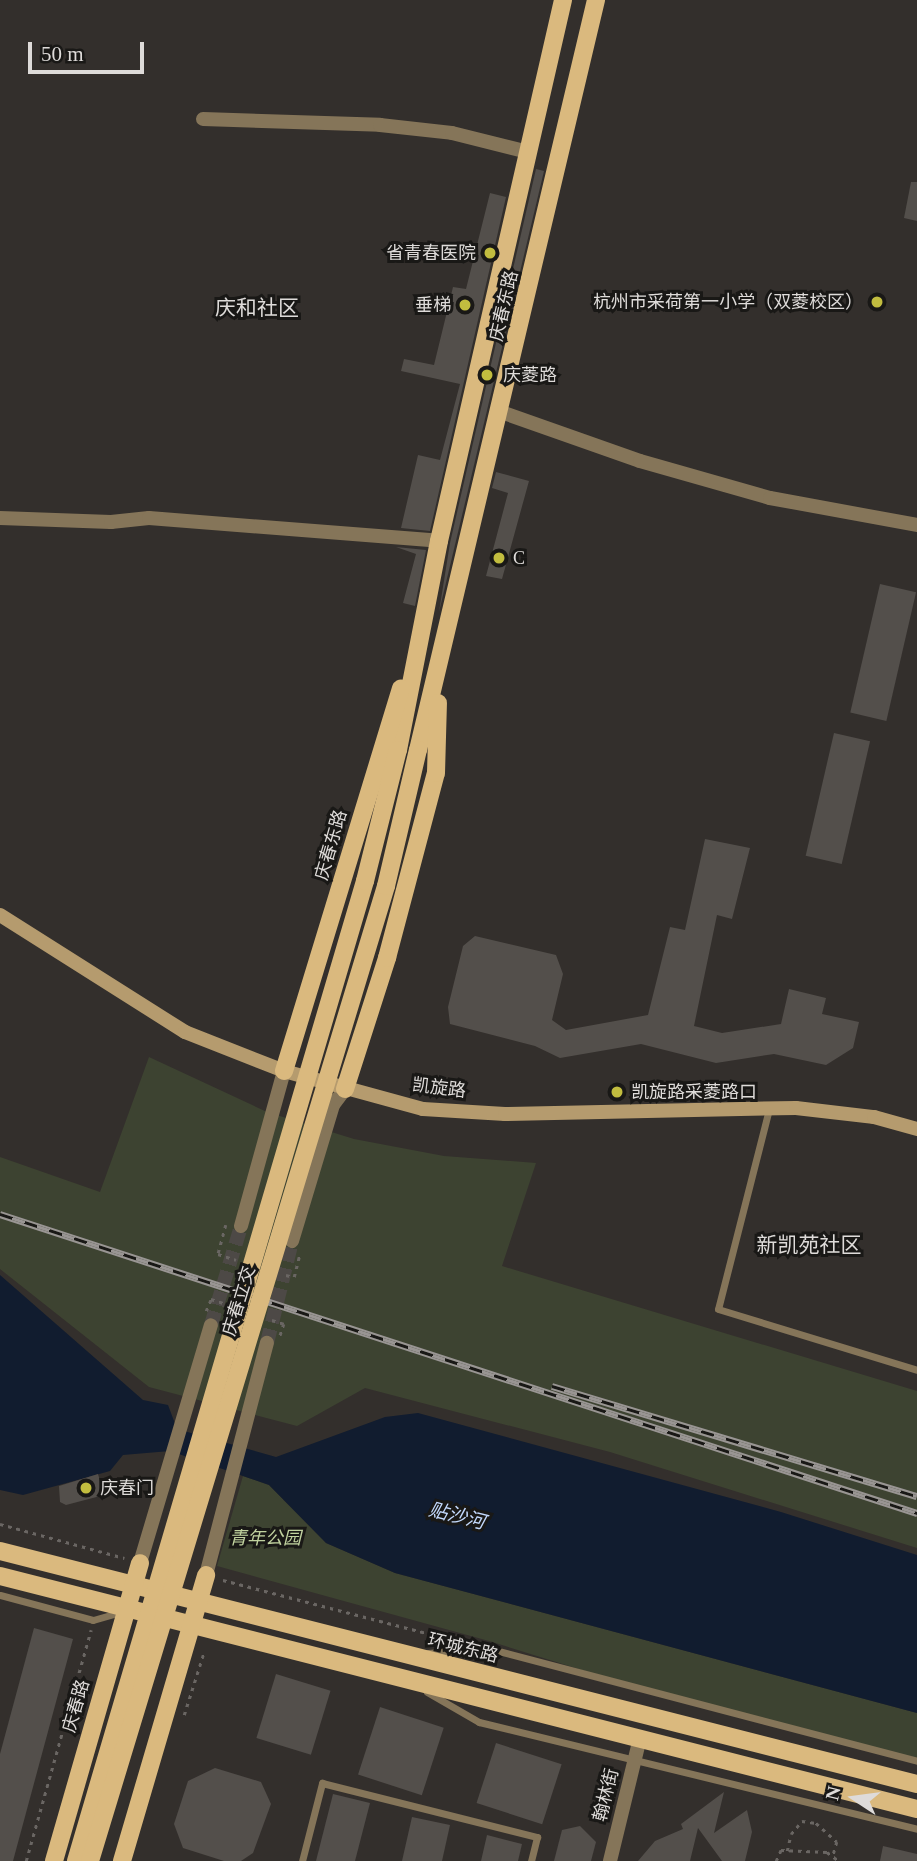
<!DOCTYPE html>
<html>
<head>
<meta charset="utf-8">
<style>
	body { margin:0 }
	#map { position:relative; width:917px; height:1861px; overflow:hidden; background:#332f2c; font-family:"Times New Roman","Noto Sans SC",serif }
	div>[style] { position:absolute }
	.green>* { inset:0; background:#3d4331 }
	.water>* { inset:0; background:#111c2f }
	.building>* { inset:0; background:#534f4b; transform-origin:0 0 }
	.minor-tunnel>* { height:14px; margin-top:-7px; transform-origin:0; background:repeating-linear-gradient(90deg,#4d4946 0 14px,transparent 0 21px) }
	.path>* { height:2.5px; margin-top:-1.25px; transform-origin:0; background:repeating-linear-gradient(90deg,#6a6663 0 3.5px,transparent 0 8.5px) }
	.service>* { height:7px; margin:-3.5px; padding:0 3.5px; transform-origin:3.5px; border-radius:3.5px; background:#857559 }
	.minor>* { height:14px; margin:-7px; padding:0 7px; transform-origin:7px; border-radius:7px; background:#857559 }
	.secondary>* { height:14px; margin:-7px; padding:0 7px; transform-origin:7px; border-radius:7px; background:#b59b6e }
	.primary>* { height:18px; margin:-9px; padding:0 9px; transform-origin:9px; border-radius:9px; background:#dab97e }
	.rail>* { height:7px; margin-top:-3.5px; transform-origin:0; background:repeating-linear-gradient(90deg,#191816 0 13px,#999593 0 26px); box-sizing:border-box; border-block:2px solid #999593 }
	.primary-bridge>* { height:18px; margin:-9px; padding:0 9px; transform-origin:9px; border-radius:9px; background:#dab97e }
	.dots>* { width:19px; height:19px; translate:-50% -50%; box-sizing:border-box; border:4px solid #191816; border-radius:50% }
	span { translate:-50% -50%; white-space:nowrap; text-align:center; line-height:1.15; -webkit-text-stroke:6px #191816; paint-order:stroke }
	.poi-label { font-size:18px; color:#dedbd9 }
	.right { translate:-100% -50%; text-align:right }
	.left { translate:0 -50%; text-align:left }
	.street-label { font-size:18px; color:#dedbd9 }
	.park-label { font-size:18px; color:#c1d29f; font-style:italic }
	.water-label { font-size:19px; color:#c4dafe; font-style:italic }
	.quarter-label { font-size:21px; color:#dedbd9 }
	.north { position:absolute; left:819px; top:1763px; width:70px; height:70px; -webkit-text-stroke:5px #191816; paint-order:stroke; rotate:283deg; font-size:19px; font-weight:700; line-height:28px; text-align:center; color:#dedbd9 }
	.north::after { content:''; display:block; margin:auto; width:24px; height:32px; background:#dedbd9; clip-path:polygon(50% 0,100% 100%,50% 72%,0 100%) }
	.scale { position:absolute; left:28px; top:42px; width:116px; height:32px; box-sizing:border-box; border:4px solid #dedbd9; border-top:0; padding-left:9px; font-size:21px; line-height:24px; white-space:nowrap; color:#dedbd9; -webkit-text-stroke:5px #191816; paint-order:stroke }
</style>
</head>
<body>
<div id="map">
	<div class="green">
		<div style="clip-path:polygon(149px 1057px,267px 1112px,354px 1139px,444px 1156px,536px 1163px,502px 1266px,917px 1391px,917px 1548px,610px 1452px,365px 1388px,297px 1426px,149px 1387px,0 1269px,0 1157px,100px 1192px)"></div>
		<div style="clip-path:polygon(243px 1476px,269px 1485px,326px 1543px,395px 1573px,917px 1713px,917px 1761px,659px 1694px,489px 1641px,217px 1566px)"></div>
	</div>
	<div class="water">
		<div style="clip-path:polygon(0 1275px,143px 1400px,168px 1405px,177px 1429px,276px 1457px,385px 1417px,418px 1413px,781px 1512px,917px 1555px,917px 1713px,395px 1573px,326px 1543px,269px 1485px,170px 1451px,123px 1455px,110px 1471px,23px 1495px,0 1490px)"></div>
	</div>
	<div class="building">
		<div style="clip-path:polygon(536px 169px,544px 171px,439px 612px,450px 543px)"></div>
		<div style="clip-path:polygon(911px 182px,917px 182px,917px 221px,904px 218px)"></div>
		<div style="clip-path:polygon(490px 193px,506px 197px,430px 531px,401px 528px,418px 455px,440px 460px,460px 384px,401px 371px,404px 359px,434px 365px,453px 287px,466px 289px)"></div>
		<div style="clip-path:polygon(496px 472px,529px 481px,502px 579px,486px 576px,508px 493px,492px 488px)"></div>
		<div style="clip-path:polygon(396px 547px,426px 550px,415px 606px,403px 603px,416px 554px)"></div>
		<div style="left:880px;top:584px;width:37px;height:132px;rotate:13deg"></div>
		<div style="left:834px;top:733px;width:37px;height:126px;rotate:13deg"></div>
		<div style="clip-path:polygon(705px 839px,750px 848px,732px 919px,717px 915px,694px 1026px,722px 1033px,781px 1024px,789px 989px,826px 998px,822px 1014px,859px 1022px,853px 1048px,826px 1065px,774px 1054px,716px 1063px,641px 1044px,560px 1058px,535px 1046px,450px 1024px,448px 1007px,463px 946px,475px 936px,556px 955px,563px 974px,552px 1020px,566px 1030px,648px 1015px,670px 927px,685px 930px)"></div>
		<div style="clip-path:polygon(98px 1474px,104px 1495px,66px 1505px,60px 1502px,59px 1486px)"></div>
		<div style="clip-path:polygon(34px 1628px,73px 1639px,13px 1861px,0 1861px,0 1754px)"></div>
		<div style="left:276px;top:1674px;width:57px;height:67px;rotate:17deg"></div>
		<div style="left:380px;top:1707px;width:67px;height:71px;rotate:18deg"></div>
		<div style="left:496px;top:1743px;width:69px;height:63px;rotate:18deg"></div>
		<div style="clip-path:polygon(215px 1768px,261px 1782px,271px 1804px,253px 1853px,241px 1861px,224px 1861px,183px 1848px,174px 1824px,188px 1781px)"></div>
		<div style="clip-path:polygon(724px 1792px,714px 1833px,747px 1810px,752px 1832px,745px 1861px,722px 1861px,698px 1828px,690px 1861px,638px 1861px,655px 1841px,683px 1829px,681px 1824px)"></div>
		<div style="clip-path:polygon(333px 1794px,370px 1803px,355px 1861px,316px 1861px)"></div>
		<div style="clip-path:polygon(412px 1817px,450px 1825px,442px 1861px,402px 1861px)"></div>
		<div style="clip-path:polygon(580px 1826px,596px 1842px,591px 1861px,554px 1861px,562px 1830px)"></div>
		<div style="clip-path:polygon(487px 1835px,522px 1844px,518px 1861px,481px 1861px)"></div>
		<div style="clip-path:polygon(883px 1846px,917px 1854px,917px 1861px,880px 1861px)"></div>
	</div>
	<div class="minor-tunnel">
		<div style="left:211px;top:1325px;width:103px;rotate:-73.1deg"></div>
		<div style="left:267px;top:1343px;width:105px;rotate:-76.2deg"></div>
	</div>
	<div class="path">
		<div style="left:226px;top:1225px;width:30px;rotate:105deg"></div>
		<div style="left:218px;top:1254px;width:19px;rotate:18deg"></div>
		<div style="left:286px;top:1275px;width:8px;rotate:14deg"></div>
		<div style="left:294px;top:1277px;width:25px;rotate:-76deg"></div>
		<div style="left:206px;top:1311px;width:13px;rotate:-67deg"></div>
		<div style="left:211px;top:1299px;width:13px;rotate:18deg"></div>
		<div style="left:272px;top:1320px;width:13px;rotate:18deg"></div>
		<div style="left:284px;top:1324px;width:13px;rotate:108deg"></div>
		<div style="left:0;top:1524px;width:129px;rotate:15.3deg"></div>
		<div style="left:223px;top:1580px;width:235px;rotate:14.6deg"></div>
		<div style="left:184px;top:1715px;width:66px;rotate:-72.4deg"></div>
		<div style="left:787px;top:1851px;width:17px;rotate:-77deg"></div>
		<div style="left:791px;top:1834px;width:17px;rotate:-50deg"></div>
		<div style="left:802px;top:1821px;width:14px;rotate:8deg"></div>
		<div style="left:816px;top:1823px;width:28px;rotate:42deg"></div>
		<div style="left:837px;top:1842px;width:15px;rotate:106deg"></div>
		<div style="left:26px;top:1861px;width:240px;rotate:-74.3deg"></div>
		<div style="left:776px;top:1861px;width:12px;rotate:-66deg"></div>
		<div style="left:781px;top:1850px;width:46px;rotate:2.5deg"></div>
		<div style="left:827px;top:1852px;width:15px;rotate:37deg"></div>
	</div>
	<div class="service">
		<div style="left:769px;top:1109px;width:206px;rotate:104.3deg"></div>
		<div style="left:718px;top:1309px;width:208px;rotate:17deg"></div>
		<div style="left:0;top:1595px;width:96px;rotate:15deg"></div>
		<div style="left:93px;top:1620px;width:29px;rotate:-16deg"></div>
		<div style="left:428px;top:1653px;width:59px;rotate:-4.8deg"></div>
		<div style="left:487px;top:1648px;width:445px;rotate:14.7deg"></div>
		<div style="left:427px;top:1692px;width:60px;rotate:30deg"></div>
		<div style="left:479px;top:1722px;width:451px;rotate:13.7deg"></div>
		<div style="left:302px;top:1861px;width:81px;rotate:-75.6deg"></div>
		<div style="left:322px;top:1783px;width:222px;rotate:14.1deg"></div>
		<div style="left:537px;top:1837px;width:25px;rotate:104deg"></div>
	</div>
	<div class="minor">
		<div style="left:203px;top:119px;width:177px;rotate:1.9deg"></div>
		<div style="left:380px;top:125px;width:72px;rotate:6.3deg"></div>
		<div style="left:452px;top:133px;width:78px;rotate:14deg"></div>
		<div style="left:501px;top:412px;width:147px;rotate:19.4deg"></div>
		<div style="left:640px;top:461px;width:135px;rotate:15.9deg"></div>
		<div style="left:770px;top:498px;width:149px;rotate:10.4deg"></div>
		<div style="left:0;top:518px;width:111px;rotate:2.1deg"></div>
		<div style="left:111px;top:522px;width:38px;rotate:-6deg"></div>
		<div style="left:149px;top:518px;width:291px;rotate:4.5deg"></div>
		<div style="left:241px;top:1226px;width:161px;rotate:-74.5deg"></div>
		<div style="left:292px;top:1241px;width:142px;rotate:-73.2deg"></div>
		<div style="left:333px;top:1105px;width:20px;rotate:-53deg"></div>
		<div style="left:140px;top:1563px;width:248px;rotate:-73.4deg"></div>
		<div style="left:206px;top:1575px;width:240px;rotate:-75.3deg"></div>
		<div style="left:610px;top:1861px;width:127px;rotate:-76.3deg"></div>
	</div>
	<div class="secondary">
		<div style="left:0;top:915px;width:219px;rotate:32.3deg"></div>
		<div style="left:185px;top:1032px;width:106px;rotate:21.5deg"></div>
		<div style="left:284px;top:1071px;width:144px;rotate:15.3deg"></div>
		<div style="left:423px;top:1109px;width:82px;rotate:3.5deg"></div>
		<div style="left:505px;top:1114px;width:291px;rotate:-1.2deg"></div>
		<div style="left:796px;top:1108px;width:79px;rotate:6.6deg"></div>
		<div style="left:874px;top:1117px;width:45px;rotate:15.6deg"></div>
	</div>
	<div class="primary">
		<div style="left:398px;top:750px;width:213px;rotate:-78.9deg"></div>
		<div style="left:439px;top:541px;width:555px;rotate:-77.09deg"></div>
		<div style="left:418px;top:750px;width:771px;rotate:-76.65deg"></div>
		<div style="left:284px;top:1071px;width:400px;rotate:-73deg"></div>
		<div style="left:345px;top:1089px;width:138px;rotate:-72.2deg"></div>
		<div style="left:387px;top:958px;width:191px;rotate:-75.2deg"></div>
		<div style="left:436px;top:773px;width:70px;rotate:-88.4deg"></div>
		<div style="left:0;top:1551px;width:946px;rotate:14.26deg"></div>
		<div style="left:0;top:1576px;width:946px;rotate:14.26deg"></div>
		<div style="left:54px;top:1861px;width:310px;rotate:-73.9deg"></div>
		<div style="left:122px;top:1861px;width:298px;rotate:-73.6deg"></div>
	</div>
	<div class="rail">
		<div style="left:0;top:1214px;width:965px;rotate:18.06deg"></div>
		<div style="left:552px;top:1386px;width:381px;rotate:16.8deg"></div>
	</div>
	<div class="primary-bridge">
		<div style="left:76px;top:1861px;width:1022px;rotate:-73.57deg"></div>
		<div style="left:365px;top:881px;width:135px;rotate:-75.9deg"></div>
		<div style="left:90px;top:1861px;width:1019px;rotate:-73.11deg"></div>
		<div style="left:386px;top:886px;width:140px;rotate:-76.8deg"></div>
	</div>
	<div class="dots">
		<div style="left:490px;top:253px;background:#c2bd3f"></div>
		<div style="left:877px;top:302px;background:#c2bd3f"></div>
		<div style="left:465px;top:305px;background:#c2bd3f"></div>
		<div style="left:487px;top:375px;background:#c2bd3f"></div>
		<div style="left:499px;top:558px;background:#c2bd3f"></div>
		<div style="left:617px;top:1092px;background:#c2bd3f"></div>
		<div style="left:86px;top:1488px;background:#c2bd3f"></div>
	</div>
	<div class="poi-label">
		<span class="right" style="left:476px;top:253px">省青春医院</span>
		<span class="right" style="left:863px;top:302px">杭州市采荷第一小学（双菱校区）</span>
		<span class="right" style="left:451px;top:305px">垂梯</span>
		<span class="left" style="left:503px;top:375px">庆菱路</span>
		<span class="left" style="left:513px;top:558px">C</span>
		<span class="left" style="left:631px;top:1092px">凯旋路采菱路口</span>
		<span class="left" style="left:100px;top:1488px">庆春门</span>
	</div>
	<div class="street-label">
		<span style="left:504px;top:306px;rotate:-77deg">庆春东路</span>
		<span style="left:331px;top:845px;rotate:-74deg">庆春东路</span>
		<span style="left:439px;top:1088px;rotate:7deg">凯旋路</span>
		<span style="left:239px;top:1301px;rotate:-73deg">庆春立交</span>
		<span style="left:463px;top:1648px;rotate:14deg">环城东路</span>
		<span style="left:76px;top:1706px;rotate:-74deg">庆春路</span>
		<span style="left:606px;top:1795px;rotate:-76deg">翰林街</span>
	</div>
	<div class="park-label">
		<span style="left:265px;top:1538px">青年公园</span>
	</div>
	<div class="water-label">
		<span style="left:457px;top:1516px;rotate:14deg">贴沙河</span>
	</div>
	<div class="quarter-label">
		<span style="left:257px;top:308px">庆和社区</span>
		<span style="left:809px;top:1245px">新凯苑社区</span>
	</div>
	<div class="north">N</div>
	<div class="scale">50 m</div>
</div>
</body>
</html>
